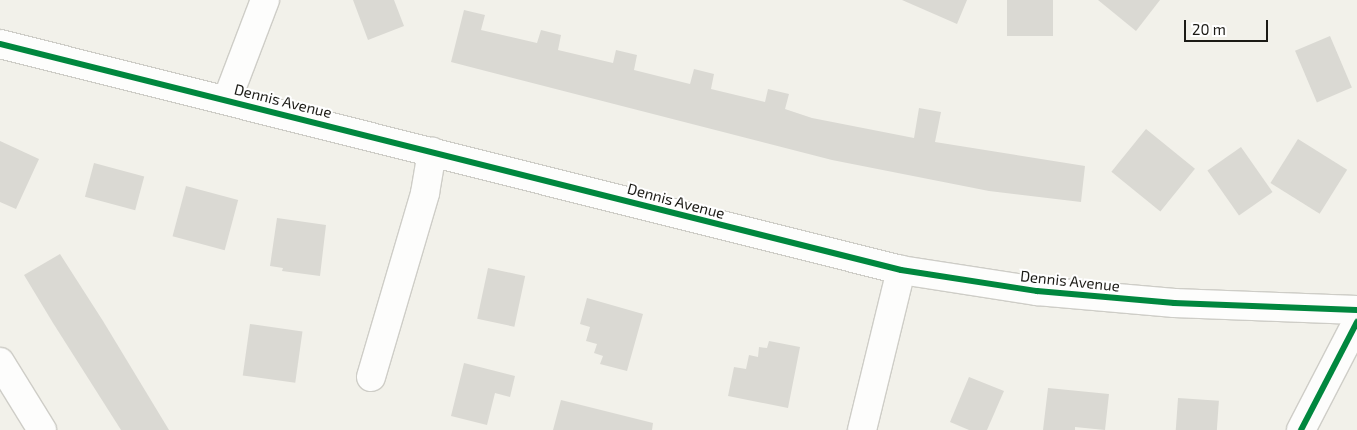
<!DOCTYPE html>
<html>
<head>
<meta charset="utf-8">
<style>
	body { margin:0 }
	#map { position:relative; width:1357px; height:430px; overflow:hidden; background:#f2f1ea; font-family:"Exo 2",sans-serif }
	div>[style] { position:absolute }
	.building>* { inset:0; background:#dad9d3; transform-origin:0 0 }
	.roads { filter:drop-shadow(1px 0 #cecdc7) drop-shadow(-1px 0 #cecdc7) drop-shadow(0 1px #cecdc7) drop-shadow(0 -1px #cecdc7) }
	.minor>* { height:28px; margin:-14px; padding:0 14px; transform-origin:14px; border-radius:14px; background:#fdfdfc }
	.major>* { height:28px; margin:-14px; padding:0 14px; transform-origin:14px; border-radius:14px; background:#fdfdfc }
	.cycleway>* { height:6px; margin:-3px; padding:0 3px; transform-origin:3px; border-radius:3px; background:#00873e }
	span { translate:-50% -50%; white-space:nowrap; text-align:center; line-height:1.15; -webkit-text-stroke:4px #fff; paint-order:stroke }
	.street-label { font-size:15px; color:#1c1b16 }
	.scale { position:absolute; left:1184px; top:20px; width:84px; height:22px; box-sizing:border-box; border:2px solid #1c1b16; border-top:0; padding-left:6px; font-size:15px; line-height:18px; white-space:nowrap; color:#1c1b16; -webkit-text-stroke:4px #fff; paint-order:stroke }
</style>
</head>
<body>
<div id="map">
	<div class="building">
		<div style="clip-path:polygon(353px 0,394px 0,404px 26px,368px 40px)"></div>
		<div style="clip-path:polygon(902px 0,967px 0,957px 24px)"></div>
		<div style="left:1007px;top:0;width:46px;height:36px"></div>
		<div style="clip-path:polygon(1098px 0,1160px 0,1136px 31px)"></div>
		<div style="clip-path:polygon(464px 10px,485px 15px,481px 30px,537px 43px,541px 30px,561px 35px,558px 50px,613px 63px,616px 50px,637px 55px,634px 70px,690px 84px,694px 69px,714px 74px,711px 89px,765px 102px,768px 89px,789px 94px,785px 109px,812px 118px,914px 138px,919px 108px,941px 112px,935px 142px,1085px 166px,1081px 202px,989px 191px,832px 160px,451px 62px)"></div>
		<div style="left:1330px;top:36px;width:56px;height:38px;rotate:67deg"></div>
		<div style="left:1146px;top:129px;width:63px;height:55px;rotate:39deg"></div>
		<div style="left:1298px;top:139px;width:58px;height:52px;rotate:32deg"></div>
		<div style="clip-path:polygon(0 141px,39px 159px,16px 209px,0 202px)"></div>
		<div style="left:1241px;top:147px;width:55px;height:41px;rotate:55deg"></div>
		<div style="left:94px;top:163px;width:52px;height:35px;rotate:15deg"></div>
		<div style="left:186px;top:186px;width:54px;height:52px;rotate:15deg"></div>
		<div style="clip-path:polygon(277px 218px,326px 225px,320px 276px,282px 271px,283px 268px,270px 266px)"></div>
		<div style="clip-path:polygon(60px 254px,103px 321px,169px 430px,121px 430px,53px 323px,24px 275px)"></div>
		<div style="left:488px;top:268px;width:38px;height:52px;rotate:12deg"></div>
		<div style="clip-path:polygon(587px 298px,643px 314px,627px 371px,600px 364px,603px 356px,594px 353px,597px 344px,586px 341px,590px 327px,580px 324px)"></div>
		<div style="left:250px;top:324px;width:53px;height:52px;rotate:8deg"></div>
		<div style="clip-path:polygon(769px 341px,800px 347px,788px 408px,728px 396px,734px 367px,746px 369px,749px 355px,758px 357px,759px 347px,767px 348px)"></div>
		<div style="clip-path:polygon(464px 363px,515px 376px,510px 397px,495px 393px,487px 425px,451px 416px)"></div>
		<div style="clip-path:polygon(969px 377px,1004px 391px,987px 430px,969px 430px,950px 422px)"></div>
		<div style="clip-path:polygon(1048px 388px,1109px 394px,1105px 430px,1075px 427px,1075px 430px,1043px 430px)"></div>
		<div style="left:1178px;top:398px;width:41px;height:32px;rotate:4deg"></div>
		<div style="clip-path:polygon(561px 400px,653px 423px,652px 430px,553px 430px)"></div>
	</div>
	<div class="roads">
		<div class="minor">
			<div style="left:0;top:44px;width:929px;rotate:14.08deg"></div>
			<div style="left:901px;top:270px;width:138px;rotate:8.8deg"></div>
			<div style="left:1037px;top:291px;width:138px;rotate:5deg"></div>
			<div style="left:1174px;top:303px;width:183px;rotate:2.2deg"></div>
			<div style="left:227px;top:100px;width:107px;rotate:-69.2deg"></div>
			<div style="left:0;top:362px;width:80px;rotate:58.3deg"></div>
			<div style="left:371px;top:377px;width:192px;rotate:-73.6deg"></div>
			<div style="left:425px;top:193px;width:42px;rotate:-80.3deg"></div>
			<div style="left:862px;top:430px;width:165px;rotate:-76.3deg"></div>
		</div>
		<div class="major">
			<div style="left:1301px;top:430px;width:122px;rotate:-62.6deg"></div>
		</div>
	</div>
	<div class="cycleway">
		<div style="left:0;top:44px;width:929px;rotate:14.08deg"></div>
		<div style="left:901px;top:270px;width:138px;rotate:8.8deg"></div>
		<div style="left:1037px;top:291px;width:138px;rotate:5deg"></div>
		<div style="left:1174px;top:303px;width:183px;rotate:2.2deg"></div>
		<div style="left:1301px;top:430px;width:122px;rotate:-62.6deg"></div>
	</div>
	<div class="street-label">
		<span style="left:283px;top:101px;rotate:14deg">Dennis Avenue</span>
		<span style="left:676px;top:201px;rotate:15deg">Dennis Avenue</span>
		<span style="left:1070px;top:281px;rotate:6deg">Dennis Avenue</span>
	</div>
	<div class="scale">20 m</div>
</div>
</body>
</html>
